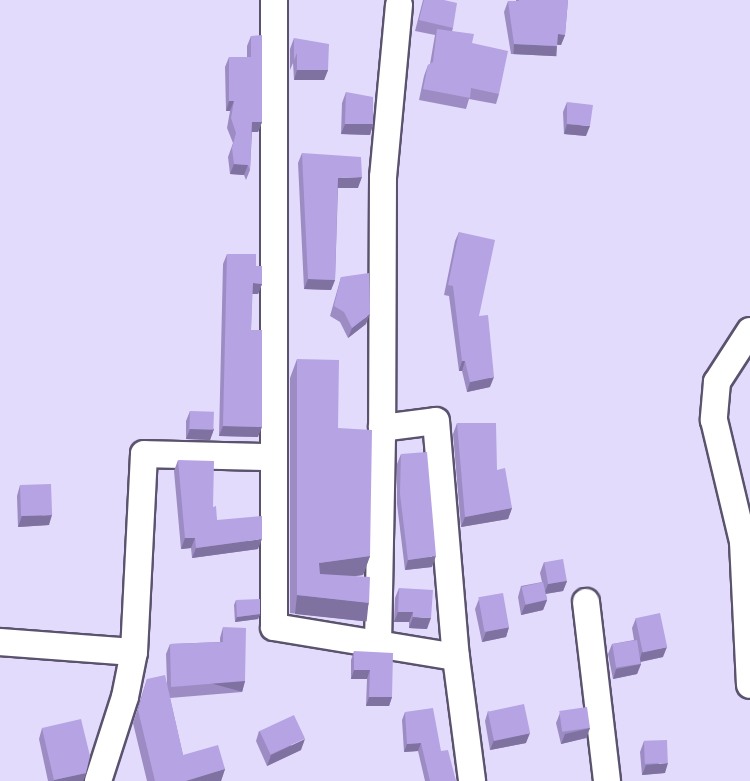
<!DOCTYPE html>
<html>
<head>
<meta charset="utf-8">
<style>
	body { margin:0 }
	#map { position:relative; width:750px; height:781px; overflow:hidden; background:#e3dbfb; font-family:Roboto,sans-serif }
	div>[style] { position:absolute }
	.roads { filter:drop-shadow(2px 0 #5b536e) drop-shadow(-2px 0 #5b536e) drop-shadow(0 2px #5b536e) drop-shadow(0 -2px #5b536e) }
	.minor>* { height:26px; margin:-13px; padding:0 13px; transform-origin:13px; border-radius:13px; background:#fff }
	.wall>* { inset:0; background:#9d8cc4 }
	.shaded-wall>* { inset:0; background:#7f72a0; transform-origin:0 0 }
	.building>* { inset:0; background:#b6a3e4; transform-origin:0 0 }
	span { translate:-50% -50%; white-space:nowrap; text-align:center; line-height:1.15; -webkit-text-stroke:7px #efeafe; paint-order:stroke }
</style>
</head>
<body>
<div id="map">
	<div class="roads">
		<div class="minor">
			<div style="left:274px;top:0;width:627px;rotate:90deg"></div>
			<div style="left:274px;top:627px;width:184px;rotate:9.4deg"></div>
			<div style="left:456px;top:657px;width:125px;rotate:82.6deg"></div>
			<div style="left:399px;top:5px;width:173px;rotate:95.3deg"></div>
			<div style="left:383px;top:177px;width:251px;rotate:90.2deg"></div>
			<div style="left:382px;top:428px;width:54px;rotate:-7.4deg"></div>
			<div style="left:436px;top:421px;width:237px;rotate:85.2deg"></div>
			<div style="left:750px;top:331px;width:61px;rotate:122.9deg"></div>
			<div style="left:717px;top:382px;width:38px;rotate:95deg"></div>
			<div style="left:714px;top:420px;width:125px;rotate:76.6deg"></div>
			<div style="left:743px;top:542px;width:143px;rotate:87.2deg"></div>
			<div style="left:586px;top:602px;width:180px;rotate:83.3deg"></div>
			<div style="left:0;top:642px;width:134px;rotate:4.3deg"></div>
			<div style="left:378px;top:645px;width:217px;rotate:-88.9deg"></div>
			<div style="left:98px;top:781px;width:88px;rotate:-72.2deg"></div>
			<div style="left:125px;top:697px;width:46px;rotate:-78.7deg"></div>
			<div style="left:134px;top:652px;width:198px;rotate:-87.1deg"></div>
			<div style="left:144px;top:454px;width:127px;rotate:1.4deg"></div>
		</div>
	</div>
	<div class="wall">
		<div style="clip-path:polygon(423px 0,444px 0,453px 28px,452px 31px,472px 43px,499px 94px,496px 104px,469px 99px,466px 109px,419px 100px,424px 76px,428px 65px,430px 64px,435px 35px,415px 31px)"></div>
		<div style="clip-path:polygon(516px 0,568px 0,565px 35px,561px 45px,557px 45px,554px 56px,511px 54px,504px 12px,508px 1px,516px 1px)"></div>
		<div style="clip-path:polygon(251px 36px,262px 122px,258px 132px,252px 132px,250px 170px,246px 180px,244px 175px,230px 174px,228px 157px,233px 143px,227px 128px,230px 111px,226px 111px,225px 67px,229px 57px,247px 57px,247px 46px)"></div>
		<div style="clip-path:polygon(294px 38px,328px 70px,324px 80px,294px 80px,293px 63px,290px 70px,290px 49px)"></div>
		<div style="clip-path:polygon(346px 92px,373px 124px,370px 135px,341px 134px,342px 103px)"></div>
		<div style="clip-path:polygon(567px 102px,586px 136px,564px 134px,563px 112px)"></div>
		<div style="clip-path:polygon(302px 153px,358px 188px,338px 188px,335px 280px,331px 290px,304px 289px,298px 163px)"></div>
		<div style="clip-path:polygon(459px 232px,479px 316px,490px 387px,467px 392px,462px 371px,459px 371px,449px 296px,444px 295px,455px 241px)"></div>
		<div style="clip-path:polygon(227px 254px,256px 266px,262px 284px,258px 294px,252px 294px,251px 330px,258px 437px,219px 436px,223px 264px)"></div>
		<div style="clip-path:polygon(341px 277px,366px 324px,348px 338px,340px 322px,330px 316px)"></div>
		<div style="clip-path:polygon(297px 359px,338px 428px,370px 556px,363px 575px,356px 576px,369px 603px,362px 621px,290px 613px,290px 378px)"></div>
		<div style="clip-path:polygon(190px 411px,214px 429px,210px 440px,186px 439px,186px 421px)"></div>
		<div style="clip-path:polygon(457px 423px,512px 508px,508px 519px,461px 527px,453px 434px)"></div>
		<div style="clip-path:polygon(401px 454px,432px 567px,405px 570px,397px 504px,397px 464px)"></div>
		<div style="clip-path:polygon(178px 460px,213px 507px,217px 520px,258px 549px,192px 558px,191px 548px,181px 549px,174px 471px)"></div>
		<div style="clip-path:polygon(20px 485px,49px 525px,18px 527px,17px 496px)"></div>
		<div style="clip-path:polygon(544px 562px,567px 581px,563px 591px,546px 594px,547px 600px,543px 610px,521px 615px,518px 597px,521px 586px,542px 582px,540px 573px)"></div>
		<div style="clip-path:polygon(399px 588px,427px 629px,409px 628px,409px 622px,394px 622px,395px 598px)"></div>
		<div style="clip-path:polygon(479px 599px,509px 627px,506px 637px,482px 642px,475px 609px)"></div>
		<div style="clip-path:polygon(236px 600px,260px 614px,258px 619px,235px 622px,234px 605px)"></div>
		<div style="clip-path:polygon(636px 618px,663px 657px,641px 662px,641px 664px,637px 674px,613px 679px,608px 654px,612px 644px,634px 640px,632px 628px)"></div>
		<div style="clip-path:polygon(223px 627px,245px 681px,242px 692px,170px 698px,183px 755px,225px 769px,221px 781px,147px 781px,133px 723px,147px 679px,167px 683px,166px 654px,170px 644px,220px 642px,220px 638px)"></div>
		<div style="clip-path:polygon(354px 651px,392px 697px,389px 706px,366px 706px,367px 679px,351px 679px,351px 660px)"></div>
		<div style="clip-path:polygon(488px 711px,526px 743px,490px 750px,485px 721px)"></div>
		<div style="clip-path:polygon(405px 712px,441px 751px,456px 781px,425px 781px,418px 751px,404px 752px,402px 720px)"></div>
		<div style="clip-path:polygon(560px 713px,590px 728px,586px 738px,561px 744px,556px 723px)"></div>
		<div style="clip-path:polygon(42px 728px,86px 773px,83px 781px,48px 781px,39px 739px)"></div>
		<div style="clip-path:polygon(259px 731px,301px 750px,267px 766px,256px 741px)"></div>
		<div style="clip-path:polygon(644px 741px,665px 773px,642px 775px,640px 752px)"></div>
	</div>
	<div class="shaded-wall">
		<div style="clip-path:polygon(558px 34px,565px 35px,561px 45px,554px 44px)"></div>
		<div style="left:514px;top:44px;width:43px;height:10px;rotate:3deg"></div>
		<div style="clip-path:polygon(297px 70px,328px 70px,324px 80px,294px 80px)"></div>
		<div style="clip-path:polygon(229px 101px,234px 101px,230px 111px,226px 111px)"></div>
		<div style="clip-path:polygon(252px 122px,262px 122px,258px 132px,248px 132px)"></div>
		<div style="clip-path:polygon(345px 124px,373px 124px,370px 135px,341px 134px)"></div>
		<div style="clip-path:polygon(567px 124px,590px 126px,586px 136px,564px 134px)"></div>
		<div style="clip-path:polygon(234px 164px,248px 165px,244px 175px,230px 174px)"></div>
		<div style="clip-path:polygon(362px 177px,358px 188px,334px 188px,338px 178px)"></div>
		<div style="clip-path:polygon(308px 279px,335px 280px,331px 290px,304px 289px)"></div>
		<div style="clip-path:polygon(253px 283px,262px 284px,258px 294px,249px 294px)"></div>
		<div style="clip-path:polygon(370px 314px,366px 324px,348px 338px,352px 328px)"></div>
		<div style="clip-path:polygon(462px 361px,465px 361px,462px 371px,459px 371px)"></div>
		<div style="clip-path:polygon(494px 377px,490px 387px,467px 392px,470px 382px)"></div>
		<div style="clip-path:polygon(223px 426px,262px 427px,258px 437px,219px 436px)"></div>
		<div style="clip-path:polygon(190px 429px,214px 429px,210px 440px,186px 439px)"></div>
		<div style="clip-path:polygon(512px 508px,508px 519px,461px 527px,465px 517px)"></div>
		<div style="clip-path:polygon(52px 515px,49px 525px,18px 527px,22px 516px)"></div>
		<div style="clip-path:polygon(185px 538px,195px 538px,191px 548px,181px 549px)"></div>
		<div style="clip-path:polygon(262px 539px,258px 549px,192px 558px,196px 548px)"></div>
		<div style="clip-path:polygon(370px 556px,363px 575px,313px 581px,319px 563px)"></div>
		<div style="clip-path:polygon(436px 556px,432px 567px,405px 570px,408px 560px)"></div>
		<div style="clip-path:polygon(567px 581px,563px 591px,544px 594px,548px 584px)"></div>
		<div style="left:297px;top:595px;width:72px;height:19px;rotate:6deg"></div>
		<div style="clip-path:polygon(547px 600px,543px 610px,521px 615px,525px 605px)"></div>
		<div style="clip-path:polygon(398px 612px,413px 612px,409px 622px,394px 622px)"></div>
		<div style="clip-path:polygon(260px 614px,258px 619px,235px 622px,237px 617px)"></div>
		<div style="clip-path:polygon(413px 617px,431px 618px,427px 629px,409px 628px)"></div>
		<div style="clip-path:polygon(509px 627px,506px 637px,482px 642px,486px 632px)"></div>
		<div style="clip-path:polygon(667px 647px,663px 657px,639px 662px,642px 652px)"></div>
		<div style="clip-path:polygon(641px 664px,637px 674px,613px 679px,616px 669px)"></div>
		<div style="clip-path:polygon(354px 670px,370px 670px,367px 679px,351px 679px)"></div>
		<div style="left:245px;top:681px;width:11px;height:74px;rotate:105deg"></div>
		<div style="clip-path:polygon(369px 697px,392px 697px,389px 706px,366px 706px)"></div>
		<div style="clip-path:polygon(590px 728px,586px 738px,561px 744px,565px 734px)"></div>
		<div style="clip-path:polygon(530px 733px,526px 743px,490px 750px,494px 740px)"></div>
		<div style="clip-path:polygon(305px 739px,301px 750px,267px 766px,271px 755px)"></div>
		<div style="clip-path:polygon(421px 743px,418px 751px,404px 752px,407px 744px)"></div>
		<div style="clip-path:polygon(668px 763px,665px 773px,642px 775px,646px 765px)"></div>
		<div style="clip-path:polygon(225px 769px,221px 781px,186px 781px,186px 780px)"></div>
		<div style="clip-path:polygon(86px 773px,83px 781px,54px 781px,54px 780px)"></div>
	</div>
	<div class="building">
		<div style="clip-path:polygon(424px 0,444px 0,457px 3px,453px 28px,419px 20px)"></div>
		<div style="clip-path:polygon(519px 0,568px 0,565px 35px,558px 34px,557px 46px,514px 44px,508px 1px,519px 1px)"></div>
		<div style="clip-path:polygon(437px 29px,474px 34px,472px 43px,508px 51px,499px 94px,471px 88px,470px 98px,423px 89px,428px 65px,433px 62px)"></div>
		<div style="clip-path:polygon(262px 35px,262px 122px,252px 122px,250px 170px,248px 165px,234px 164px,232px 148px,236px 133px,231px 118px,234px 101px,229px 101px,229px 57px,251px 57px,251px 36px)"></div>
		<div style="clip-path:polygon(294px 38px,329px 44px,328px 70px,297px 70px,297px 53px,294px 60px)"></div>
		<div style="clip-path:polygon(346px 92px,373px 97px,373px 124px,345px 124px)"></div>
		<div style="clip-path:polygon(567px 102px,593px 105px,590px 126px,567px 124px)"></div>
		<div style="clip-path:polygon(302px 153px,361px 157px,362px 177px,338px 178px,335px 280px,308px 279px)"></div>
		<div style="clip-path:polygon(459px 232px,495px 240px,479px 316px,488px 315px,494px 377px,470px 382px,465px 361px,462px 361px,453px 286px,448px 285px)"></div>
		<div style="clip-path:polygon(227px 254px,256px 254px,256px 266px,262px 266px,262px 284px,253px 283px,251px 330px,262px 330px,262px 427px,223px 426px)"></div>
		<div style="clip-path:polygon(369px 273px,370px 314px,352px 328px,344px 312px,334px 306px,341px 277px)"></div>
		<div style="clip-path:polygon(297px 359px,339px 360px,338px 428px,372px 430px,370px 556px,319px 563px,320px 574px,370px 577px,369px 603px,297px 595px)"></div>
		<div style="left:190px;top:411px;width:24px;height:18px;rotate:2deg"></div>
		<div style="clip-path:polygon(457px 423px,496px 423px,497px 470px,505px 468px,512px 508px,465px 517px)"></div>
		<div style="clip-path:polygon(427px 452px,436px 556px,408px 560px,400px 494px,401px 454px)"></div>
		<div style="clip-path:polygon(178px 460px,214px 461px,213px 507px,216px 506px,217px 520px,262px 516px,262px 539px,196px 548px,195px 538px,185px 538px)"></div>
		<div style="left:51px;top:484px;width:31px;height:31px;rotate:88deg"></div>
		<div style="left:563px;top:559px;width:22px;height:19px;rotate:80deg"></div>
		<div style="left:543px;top:582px;width:18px;height:22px;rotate:77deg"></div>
		<div style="clip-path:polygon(399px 588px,433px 590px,431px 618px,413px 617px,413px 612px,398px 612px)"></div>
		<div style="left:503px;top:593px;width:35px;height:25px;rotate:80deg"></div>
		<div style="clip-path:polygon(260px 599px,260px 614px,237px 617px,236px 600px)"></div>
		<div style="left:660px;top:613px;width:35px;height:25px;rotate:78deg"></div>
		<div style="clip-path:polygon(223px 627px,246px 628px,245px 681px,171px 687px,170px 644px,223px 642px)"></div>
		<div style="left:637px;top:640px;width:24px;height:25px;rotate:81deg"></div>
		<div style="clip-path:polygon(354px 651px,393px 653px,392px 697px,369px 697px,370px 670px,354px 670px)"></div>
		<div style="clip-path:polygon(165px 675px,183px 755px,218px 745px,225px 769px,186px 781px,155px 781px,138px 710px,147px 679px)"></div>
		<div style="left:524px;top:704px;width:30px;height:37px;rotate:78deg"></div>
		<div style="left:587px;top:707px;width:21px;height:28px;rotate:82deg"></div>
		<div style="clip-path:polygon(433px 708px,441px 751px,448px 750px,456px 781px,430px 781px,421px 743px,407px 744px,405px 712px)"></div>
		<div style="left:294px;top:715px;width:26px;height:38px;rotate:65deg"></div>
		<div style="clip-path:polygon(81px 719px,90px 756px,86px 773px,54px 780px,42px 728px)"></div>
		<div style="left:667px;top:740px;width:23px;height:23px;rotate:88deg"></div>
	</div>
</div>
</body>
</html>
